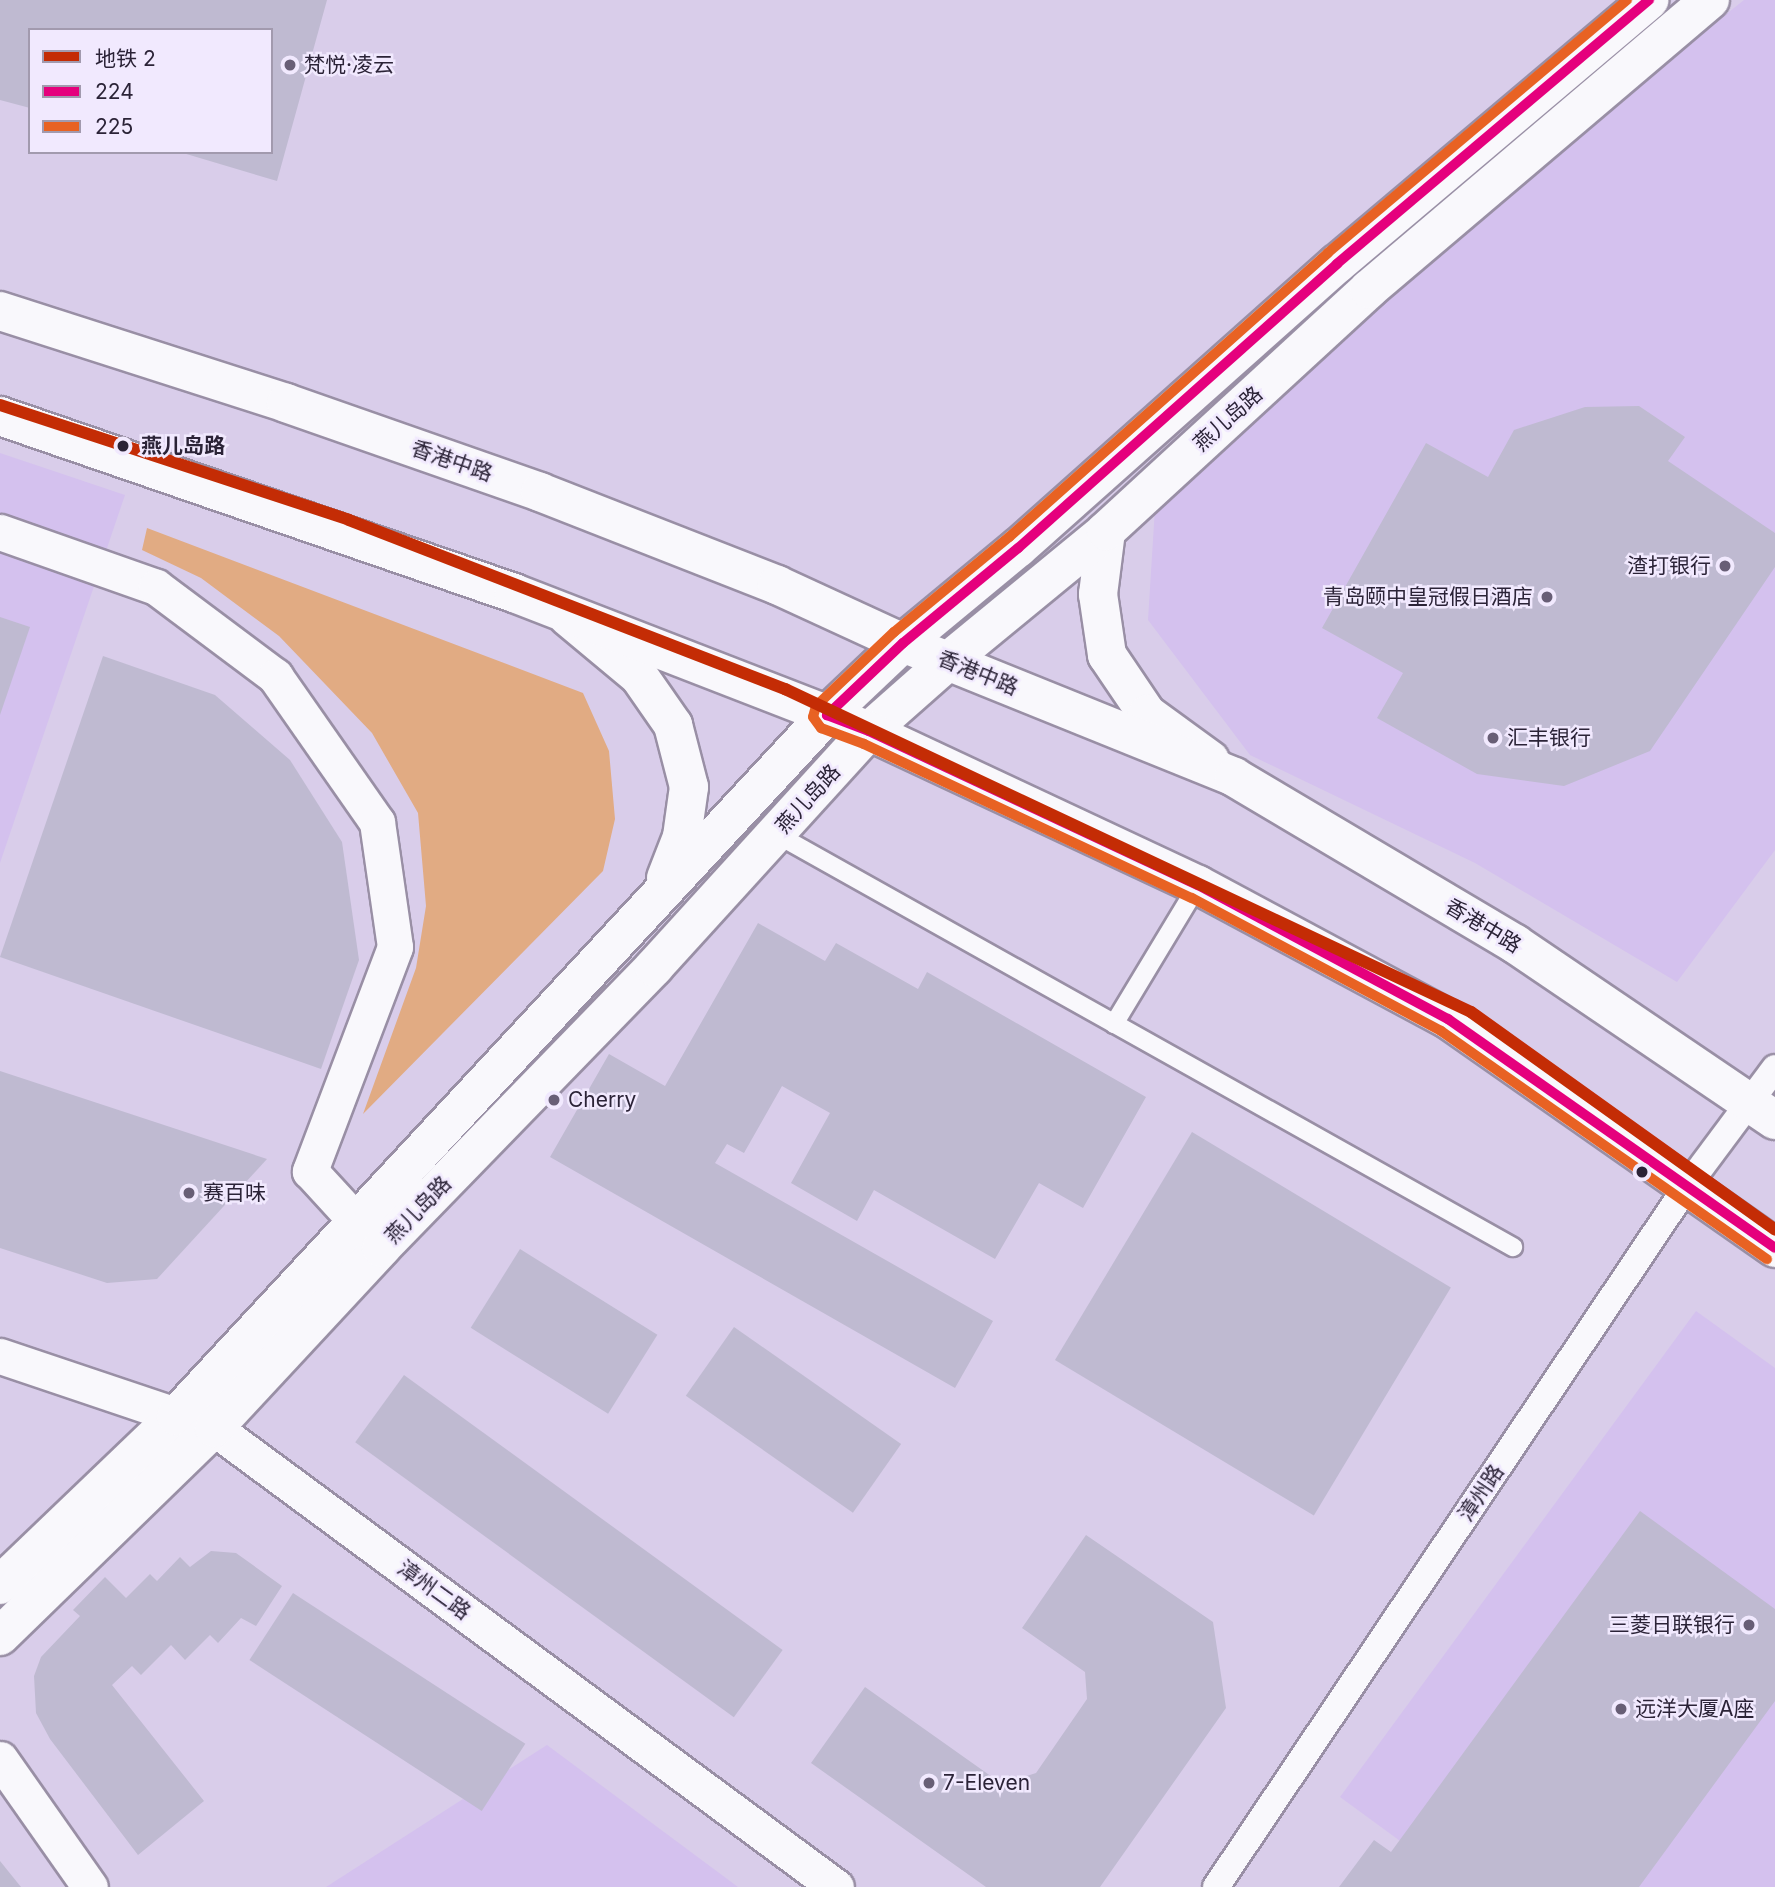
<!DOCTYPE html>
<html>
<head>
<meta charset="utf-8">
<style>
	body { margin:0 }
	#map { position:relative; width:1775px; height:1887px; overflow:hidden; background:#d9cdea; font-family:Inter,"Noto Sans SC",sans-serif }
	div>[style] { position:absolute }
	.built>* { inset:0; background:#d4c1ee }
	.green>* { inset:0; background:#e1ab83 }
	.building>* { inset:0; background:#bfbad1; transform-origin:0 0 }
	.roads { filter:drop-shadow(2px 0 #998fa5) drop-shadow(-2px 0 #998fa5) drop-shadow(0 2px #998fa5) drop-shadow(0 -2px #998fa5) }
	.service>* { height:18px; margin:-9px; padding:0 9px; transform-origin:9px; border-radius:9px; background:#f9f8fc }
	.pedestrian>* { height:26px; margin:-13px; padding:0 13px; transform-origin:13px; border-radius:13px; background:#f9f8fc }
	.minor>* { height:35px; margin:-17.5px; padding:0 17.5px; transform-origin:17.5px; border-radius:17.5px; background:#f9f8fc }
	.secondary>* { height:38px; margin:-19px; padding:0 19px; transform-origin:19px; border-radius:19px; background:#f9f8fc }
	.primary>* { height:38px; margin:-19px; padding:0 19px; transform-origin:19px; border-radius:19px; background:#f9f8fc }
	.bus-1>* { height:10px; margin:-5px; padding:0 5px; transform-origin:5px; border-radius:5px; background:#e5007d }
	.bus-2>* { height:10px; margin:-5px; padding:0 5px; transform-origin:5px; border-radius:5px; background:#e86223 }
	.metro-1>* { height:12px; margin:-6px; padding:0 6px; transform-origin:6px; border-radius:6px; background:#c42c05 }
	.dots>* { width:19px; height:19px; translate:-50% -50%; box-sizing:border-box; border:4px solid #f1e9fe; border-radius:50% }
	span { translate:-50% -50%; white-space:nowrap; text-align:center; line-height:1.15; -webkit-text-stroke:5px #f1e9fe; paint-order:stroke }
	.poi-label { font-size:21px; color:#2b2337 }
	.left { translate:0 -50%; text-align:left }
	.right { translate:-100% -50%; text-align:right }
	.street-label { font-size:21px; color:#2b2337 }
	.stop-label { font-size:21px; color:#2b2337; font-weight:700 }
	.legend { position:absolute; left:28px; top:28px; width:245px; height:126px; box-sizing:border-box; background:#f1e9fe; border:2px solid #a29aae; margin:0; padding:9px 12px; list-style:none; font-size:21px; color:#2b2337 }
	.legend li { display:flex; align-items:center; gap:14px; height:35px }
	.legend b { width:35px; border:2px solid #a29aae }
</style>
</head>
<body>
<div id="map">
	<div class="built">
		<div style="clip-path:polygon(1744px 0,1775px 0,1775px 850px,1677px 982px,1475px 863px,1250px 755px,1148px 620px,1155px 508px,1409px 266px)"></div>
		<div style="clip-path:polygon(0 453px,125px 495px,0 863px)"></div>
		<div style="clip-path:polygon(1696px 1311px,1775px 1368px,1775px 1887px,1463px 1887px,1340px 1797px)"></div>
		<div style="clip-path:polygon(547px 1745px,738px 1887px,326px 1887px)"></div>
	</div>
	<div class="green">
		<div style="clip-path:polygon(147px 528px,583px 693px,609px 751px,615px 819px,603px 871px,363px 1114px,416px 968px,426px 906px,418px 813px,372px 733px,279px 636px,201px 578px,142px 550px)"></div>
	</div>
	<div class="building">
		<div style="clip-path:polygon(0 0,327px 0,277px 181px,183px 153px,271px 152px,271px 30px,30px 30px,30px 108px,0 100px)"></div>
		<div style="clip-path:polygon(1639px 406px,1685px 437px,1668px 461px,1775px 533px,1775px 567px,1650px 751px,1564px 786px,1477px 774px,1377px 718px,1403px 673px,1322px 628px,1426px 443px,1488px 477px,1514px 430px,1585px 407px)"></div>
		<div style="clip-path:polygon(0 617px,30px 627px,0 715px)"></div>
		<div style="clip-path:polygon(103px 656px,215px 695px,290px 760px,342px 842px,359px 960px,321px 1069px,0 957px)"></div>
		<div style="clip-path:polygon(758px 923px,825px 961px,836px 943px,918px 989px,927px 972px,1146px 1097px,1083px 1208px,1039px 1183px,995px 1259px,874px 1190px,857px 1221px,791px 1183px,830px 1113px,782px 1086px,744px 1153px,727px 1144px,715px 1163px,993px 1321px,955px 1388px,550px 1157px,609px 1054px,665px 1086px)"></div>
		<div style="clip-path:polygon(0 1071px,267px 1159px,157px 1279px,107px 1283px,0 1248px)"></div>
		<div style="left:1192px;top:1132px;width:302px;height:266px;rotate:31deg"></div>
		<div style="left:520px;top:1249px;width:162px;height:93px;rotate:32deg"></div>
		<div style="left:734px;top:1327px;width:204px;height:84px;rotate:35deg"></div>
		<div style="left:404px;top:1375px;width:468px;height:83px;rotate:36deg"></div>
		<div style="clip-path:polygon(1640px 1511px,1775px 1609px,1775px 1701px,1639px 1887px,1339px 1887px,1374px 1840px,1391px 1852px)"></div>
		<div style="clip-path:polygon(1086px 1535px,1213px 1622px,1226px 1708px,1100px 1887px,986px 1887px,811px 1763px,865px 1687px,1002px 1784px,1036px 1773px,1087px 1699px,1085px 1672px,1022px 1628px)"></div>
		<div style="clip-path:polygon(211px 1551px,236px 1553px,282px 1586px,256px 1626px,241px 1618px,218px 1643px,210px 1635px,185px 1660px,171px 1645px,141px 1675px,132px 1666px,112px 1685px,204px 1801px,138px 1855px,50px 1739px,36px 1713px,34px 1676px,41px 1657px,80px 1616px,73px 1610px,105px 1577px,126px 1598px,150px 1574px,157px 1581px,180px 1557px,190px 1567px)"></div>
		<div style="left:293px;top:1593px;width:277px;height:80px;rotate:33deg"></div>
		<div style="clip-path:polygon(0 1861px,21px 1887px,0 1887px)"></div>
	</div>
	<div class="roads">
		<div class="service">
			<div style="left:776px;top:834px;width:845px;rotate:29.27deg"></div>
			<div style="left:1114px;top:1024px;width:162px;rotate:-58.9deg"></div>
		</div>
		<div class="pedestrian">
			<div style="left:1216px;top:1887px;width:845px;rotate:-56.1deg"></div>
			<div style="left:1687px;top:1186px;width:147px;rotate:-53.3deg"></div>
		</div>
		<div class="minor">
			<div style="left:0;top:532px;width:165px;rotate:19.4deg"></div>
			<div style="left:156px;top:587px;width:149px;rotate:36.8deg"></div>
			<div style="left:275px;top:676px;width:178px;rotate:55.1deg"></div>
			<div style="left:377px;top:822px;width:126px;rotate:81.8deg"></div>
			<div style="left:395px;top:947px;width:240px;rotate:110.8deg"></div>
			<div style="left:310px;top:1171px;width:68px;rotate:47.4deg"></div>
			<div style="left:0;top:1356px;width:226px;rotate:18.6deg"></div>
			<div style="left:214px;top:1428px;width:773px;rotate:36.43deg"></div>
			<div style="left:0;top:1759px;width:156px;rotate:54.9deg"></div>
		</div>
		<div class="secondary">
			<div style="left:1106px;top:531px;width:64px;rotate:97.2deg"></div>
			<div style="left:1098px;top:594px;width:62px;rotate:81.6deg"></div>
			<div style="left:1107px;top:655px;width:71px;rotate:55.9deg"></div>
			<div style="left:1147px;top:714px;width:78px;rotate:36.1deg"></div>
			<div style="left:568px;top:617px;width:92px;rotate:39.7deg"></div>
			<div style="left:639px;top:676px;width:60px;rotate:55.2deg"></div>
			<div style="left:673px;top:725px;width:64px;rotate:75.5deg"></div>
			<div style="left:689px;top:787px;width:50px;rotate:98deg"></div>
			<div style="left:682px;top:837px;width:44px;rotate:111.3deg"></div>
			<div style="left:0;top:1585px;width:244px;rotate:-43.8deg"></div>
			<div style="left:176px;top:1416px;width:957px;rotate:-47.12deg"></div>
			<div style="left:827px;top:715px;width:105px;rotate:-43.5deg"></div>
			<div style="left:903px;top:643px;width:149px;rotate:-39.6deg"></div>
			<div style="left:1018px;top:548px;width:427px;rotate:-41.7deg"></div>
			<div style="left:1337px;top:264px;width:409px;rotate:-40.2deg"></div>
			<div style="left:0;top:1636px;width:298px;rotate:-44.2deg"></div>
			<div style="left:214px;top:1428px;width:246px;rotate:-47.1deg"></div>
			<div style="left:381px;top:1248px;width:392px;rotate:-45.8deg"></div>
			<div style="left:654px;top:967px;width:319px;rotate:-47.7deg"></div>
			<div style="left:869px;top:731px;width:106px;rotate:-41.5deg"></div>
			<div style="left:948px;top:661px;width:205px;rotate:-39.4deg"></div>
			<div style="left:1106px;top:531px;width:357px;rotate:-42.6deg"></div>
			<div style="left:1369px;top:289px;width:447px;rotate:-40.3deg"></div>
		</div>
		<div class="primary">
			<div style="left:0;top:311px;width:300px;rotate:17.8deg"></div>
			<div style="left:286px;top:403px;width:269px;rotate:19.3deg"></div>
			<div style="left:540px;top:492px;width:255px;rotate:21.4deg"></div>
			<div style="left:777px;top:585px;width:139px;rotate:24.7deg"></div>
			<div style="left:903px;top:643px;width:357px;rotate:22deg"></div>
			<div style="left:1234px;top:777px;width:327px;rotate:30.7deg"></div>
			<div style="left:1515px;top:944px;width:314px;rotate:34.1deg"></div>
			<div style="left:0;top:416px;width:544px;rotate:19deg"></div>
			<div style="left:514px;top:593px;width:381px;rotate:21.2deg"></div>
			<div style="left:869px;top:731px;width:363px;rotate:25.1deg"></div>
			<div style="left:1198px;top:885px;width:284px;rotate:28.2deg"></div>
			<div style="left:1448px;top:1019px;width:399px;rotate:35deg"></div>
		</div>
	</div>
	<div class="bus-1">
		<div style="left:1649px;top:0;width:409px;rotate:139.8deg"></div>
		<div style="left:1337px;top:264px;width:427px;rotate:138.3deg"></div>
		<div style="left:1018px;top:548px;width:149px;rotate:140.4deg"></div>
		<div style="left:903px;top:643px;width:105px;rotate:136.5deg"></div>
		<div style="left:827px;top:715px;width:45px;rotate:20.9deg"></div>
		<div style="left:869px;top:731px;width:363px;rotate:25.1deg"></div>
		<div style="left:1198px;top:885px;width:284px;rotate:28.2deg"></div>
		<div style="left:1448px;top:1019px;width:399px;rotate:35deg"></div>
	</div>
	<div class="bus-2">
		<div style="left:1627px;top:0;width:392px;rotate:139.8deg"></div>
		<div style="left:1328px;top:253px;width:427px;rotate:138.3deg"></div>
		<div style="left:1009px;top:537px;width:149px;rotate:140.4deg"></div>
		<div style="left:894px;top:632px;width:108px;rotate:136.5deg"></div>
		<div style="left:816px;top:706px;width:11px;rotate:105deg"></div>
		<div style="left:813px;top:717px;width:14px;rotate:54deg"></div>
		<div style="left:821px;top:728px;width:46px;rotate:20.4deg"></div>
		<div style="left:864px;top:744px;width:362px;rotate:25.2deg"></div>
		<div style="left:1192px;top:898px;width:282px;rotate:28.1deg"></div>
		<div style="left:1441px;top:1031px;width:398px;rotate:35deg"></div>
	</div>
	<div class="metro-1">
		<div style="left:0;top:405px;width:367px;rotate:18.2deg"></div>
		<div style="left:349px;top:520px;width:468px;rotate:21.2deg"></div>
		<div style="left:785px;top:689px;width:758px;rotate:25.21deg"></div>
		<div style="left:1471px;top:1012px;width:374px;rotate:35.6deg"></div>
	</div>
	<div class="dots">
		<div style="left:290px;top:65px;background:#685e76"></div>
		<div style="left:123px;top:446px;background:#2b2337"></div>
		<div style="left:1725px;top:566px;background:#685e76"></div>
		<div style="left:1547px;top:597px;background:#685e76"></div>
		<div style="left:1493px;top:738px;background:#685e76"></div>
		<div style="left:554px;top:1100px;background:#685e76"></div>
		<div style="left:1642px;top:1172px;background:#2b2337"></div>
		<div style="left:189px;top:1193px;background:#685e76"></div>
		<div style="left:1749px;top:1625px;background:#685e76"></div>
		<div style="left:1621px;top:1709px;background:#685e76"></div>
		<div style="left:929px;top:1783px;background:#685e76"></div>
	</div>
	<div class="poi-label">
		<span class="left" style="left:304px;top:65px">梵悦·凌云</span>
		<span class="right" style="left:1711px;top:566px">渣打银行</span>
		<span class="right" style="left:1533px;top:597px">青岛颐中皇冠假日酒店</span>
		<span class="left" style="left:1507px;top:738px">汇丰银行</span>
		<span class="left" style="left:568px;top:1100px">Cherry</span>
		<span class="left" style="left:203px;top:1193px">赛百味</span>
		<span class="right" style="left:1735px;top:1625px">三菱日联银行</span>
		<span class="left" style="left:1635px;top:1709px">远洋大厦A座</span>
		<span class="left" style="left:943px;top:1783px">7-Eleven</span>
	</div>
	<div class="street-label">
		<span style="left:1228px;top:419px;rotate:-42deg">燕儿岛路</span>
		<span style="left:452px;top:461px;rotate:19deg">香港中路</span>
		<span style="left:978px;top:673px;rotate:22deg">香港中路</span>
		<span style="left:808px;top:799px;rotate:-48deg">燕儿岛路</span>
		<span style="left:1483px;top:926px;rotate:31deg">香港中路</span>
		<span style="left:418px;top:1210px;rotate:-46deg">燕儿岛路</span>
		<span style="left:1481px;top:1493px;rotate:-56deg">漳州路</span>
		<span style="left:434px;top:1590px;rotate:36deg">漳州二路</span>
	</div>
	<div class="stop-label">
		<span class="left" style="left:141px;top:446px">燕儿岛路</span>
	</div>
	<ul class="legend">
	<li><b style="height:9px;background:#c42c05"></b>地铁 2</li>
	<li><b style="height:9px;background:#e5007d"></b>224</li>
	<li><b style="height:9px;background:#e86223"></b>225</li>
	</ul>
</div>
</body>
</html>
